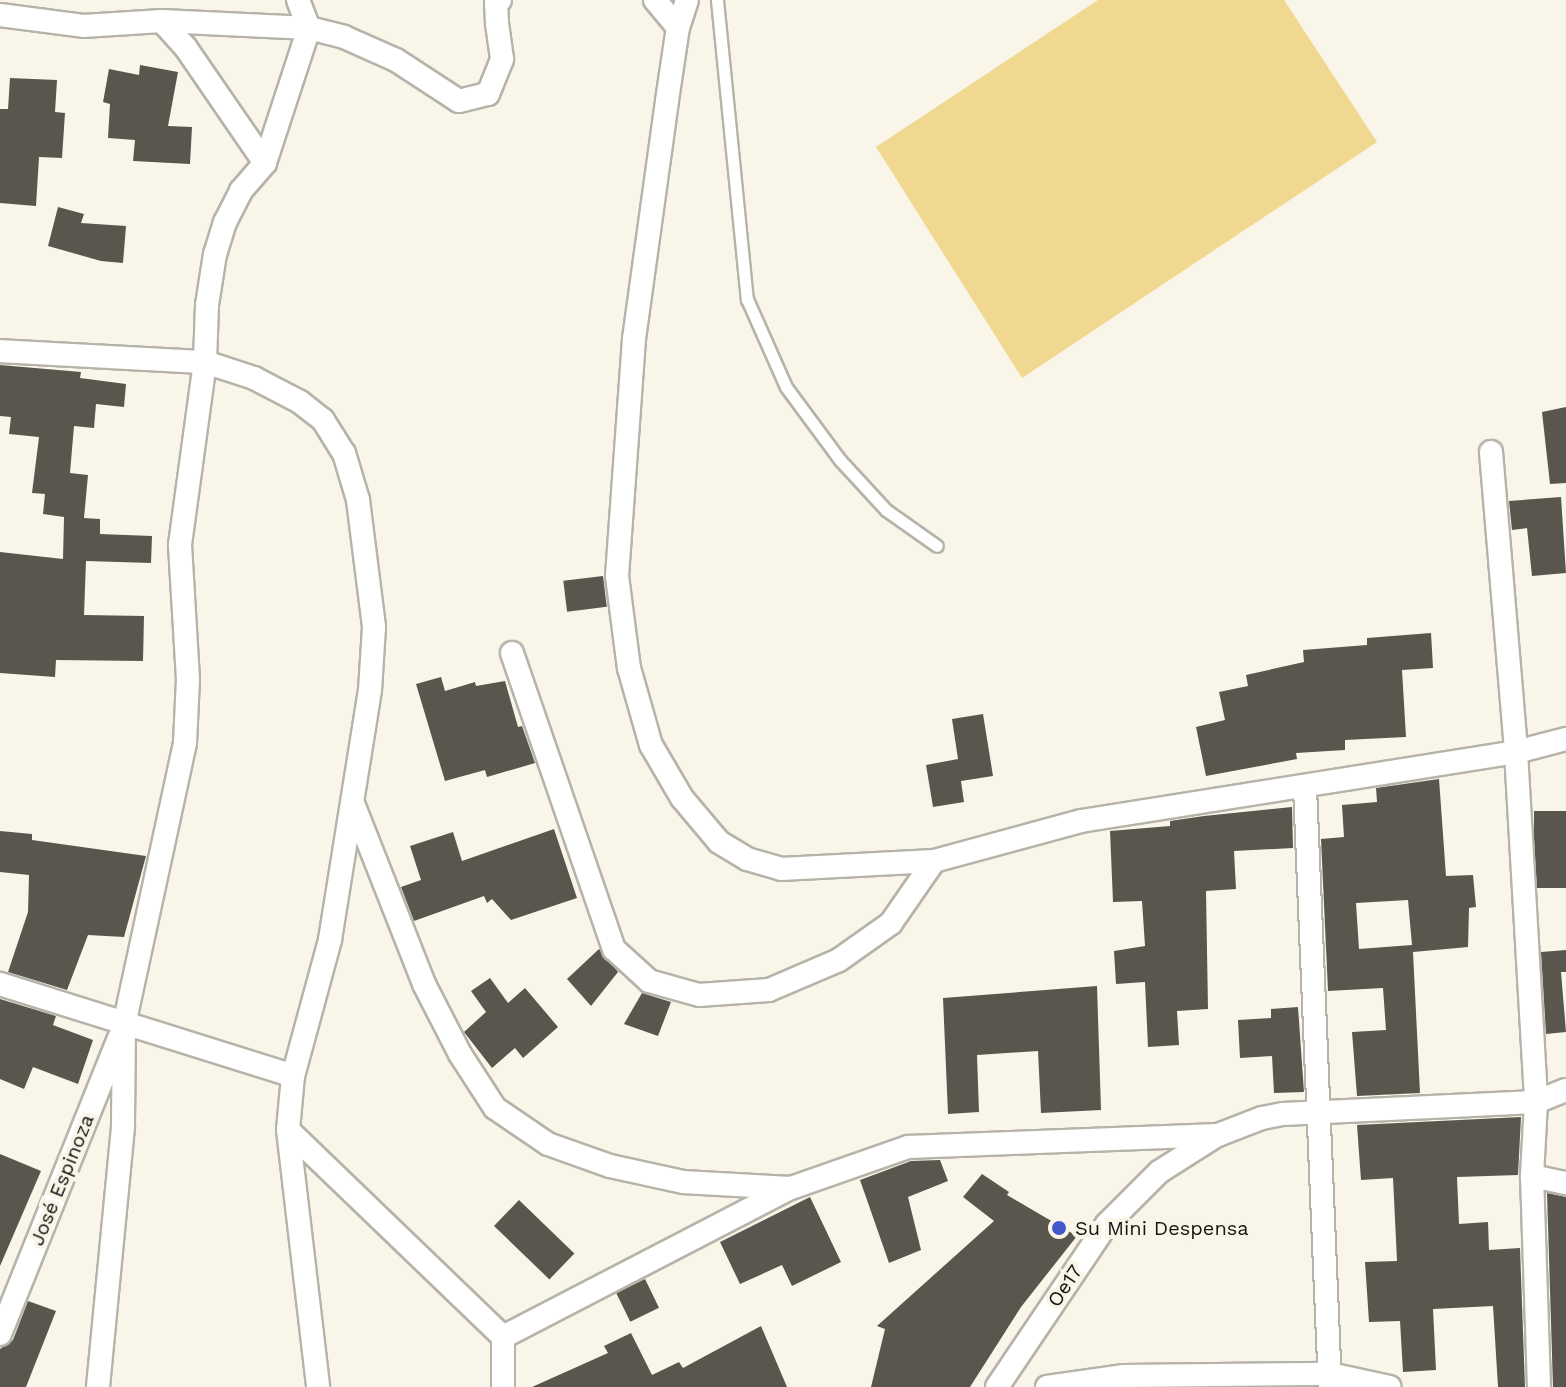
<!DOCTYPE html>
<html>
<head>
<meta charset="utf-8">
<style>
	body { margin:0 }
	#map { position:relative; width:1566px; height:1387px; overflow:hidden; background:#f9f5e9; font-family:"Work Sans",sans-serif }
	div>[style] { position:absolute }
	.green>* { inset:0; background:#f1d891 }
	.building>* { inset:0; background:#59564d; transform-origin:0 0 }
	.roads { filter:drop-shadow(2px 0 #b6b3a8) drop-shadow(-2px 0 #b6b3a8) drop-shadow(0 2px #b6b3a8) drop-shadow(0 -2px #b6b3a8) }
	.lane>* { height:11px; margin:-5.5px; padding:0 5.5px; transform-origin:5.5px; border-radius:5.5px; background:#fff }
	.street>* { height:22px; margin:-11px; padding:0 11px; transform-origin:11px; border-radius:11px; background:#fff }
	.dots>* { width:22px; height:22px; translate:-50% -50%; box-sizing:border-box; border:4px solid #f9f5e9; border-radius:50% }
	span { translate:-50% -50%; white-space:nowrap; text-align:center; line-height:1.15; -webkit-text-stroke:8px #f9f5e9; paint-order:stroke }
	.street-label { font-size:20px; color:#161511 }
	.poi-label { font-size:20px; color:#161511 }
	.left { translate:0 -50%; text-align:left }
</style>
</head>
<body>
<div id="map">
	<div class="green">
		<div style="clip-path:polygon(1098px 0,1284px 0,1377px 142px,1022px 378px,876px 147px)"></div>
	</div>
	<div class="building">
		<div style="clip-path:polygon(140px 65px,178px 72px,168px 126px,192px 127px,190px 164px,133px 161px,135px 140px,108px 138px,110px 104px,103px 102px,109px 69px,139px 75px)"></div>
		<div style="clip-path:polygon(10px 78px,57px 80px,55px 112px,65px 113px,62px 158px,39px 157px,36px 206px,0 203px,0 109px,8px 109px)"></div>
		<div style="clip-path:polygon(58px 207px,84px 214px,81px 223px,126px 226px,123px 263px,101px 261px,48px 246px)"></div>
		<div style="clip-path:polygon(0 365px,81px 372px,80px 378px,126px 384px,124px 407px,96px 404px,94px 428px,74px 426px,70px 473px,88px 475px,84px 518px,100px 519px,100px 534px,152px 536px,151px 563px,86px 561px,84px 615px,144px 616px,143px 661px,56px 660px,55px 677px,0 673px,0 552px,63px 559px,64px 517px,43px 514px,45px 494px,32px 493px,39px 437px,9px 434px,11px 417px,0 416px)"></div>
		<div style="clip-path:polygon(1566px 407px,1566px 483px,1550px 484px,1542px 412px)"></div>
		<div style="clip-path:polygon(1561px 497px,1566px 573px,1532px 576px,1527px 528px,1512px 530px,1509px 501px)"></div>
		<div style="left:603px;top:576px;width:31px;height:40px;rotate:83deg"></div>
		<div style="clip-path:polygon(1431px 633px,1433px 668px,1402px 670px,1406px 737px,1345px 740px,1345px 750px,1296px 753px,1297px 759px,1206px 776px,1196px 727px,1225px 720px,1219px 692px,1248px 686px,1246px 675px,1304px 662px,1303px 650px,1367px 645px,1367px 638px)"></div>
		<div style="clip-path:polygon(441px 677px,445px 691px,475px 682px,476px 686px,505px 681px,518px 727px,522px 726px,535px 763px,487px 777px,485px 770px,445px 781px,416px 684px)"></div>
		<div style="clip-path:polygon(983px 714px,993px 776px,961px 781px,964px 802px,933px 807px,926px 765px,958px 759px,952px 719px)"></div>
		<div style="clip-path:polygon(evenodd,1439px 779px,1446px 876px,1473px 875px,1476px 907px,1469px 908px,1468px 947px,1413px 952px,1420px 1093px,1357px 1096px,1352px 1032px,1386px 1030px,1383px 988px,1328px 991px,1321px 839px,1344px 837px,1342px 805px,1377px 802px,1376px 788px,1439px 779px,1408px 900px,1412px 945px,1359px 949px,1356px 903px,1408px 900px)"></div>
		<div style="clip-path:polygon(1292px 807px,1293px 848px,1234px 851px,1236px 889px,1206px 891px,1208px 1009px,1177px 1011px,1179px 1045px,1148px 1047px,1145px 982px,1116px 984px,1114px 951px,1145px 946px,1142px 901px,1113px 902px,1110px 831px,1170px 826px,1170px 821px,1204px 816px)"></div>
		<div style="left:1566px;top:811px;width:77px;height:32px;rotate:90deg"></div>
		<div style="clip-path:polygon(554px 829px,577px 898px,511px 920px,492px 899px,487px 903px,484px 896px,414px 921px,401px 887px,421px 880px,410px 846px,453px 832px,462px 861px)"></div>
		<div style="clip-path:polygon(0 831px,32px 834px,32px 840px,146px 856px,124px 937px,88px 935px,67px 990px,8px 972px,28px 912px,29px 875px,0 872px)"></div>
		<div style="clip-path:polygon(599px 949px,618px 972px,591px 1006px,567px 979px)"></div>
		<div style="clip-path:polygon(1566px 950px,1566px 972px,1561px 972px,1566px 1032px,1546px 1034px,1541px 952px)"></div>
		<div style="clip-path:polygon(490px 978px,508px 1003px,525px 988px,558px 1027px,523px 1058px,515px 1048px,492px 1068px,464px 1032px,486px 1012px,471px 991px)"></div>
		<div style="clip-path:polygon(1097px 986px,1101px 1110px,1041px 1113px,1038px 1051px,977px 1055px,979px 1112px,948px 1114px,943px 998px)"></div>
		<div style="clip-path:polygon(642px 993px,671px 1002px,658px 1036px,624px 1024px)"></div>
		<div style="clip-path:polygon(0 999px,56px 1016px,53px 1025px,93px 1040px,78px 1084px,33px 1067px,24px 1089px,0 1079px)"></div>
		<div style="clip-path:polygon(1298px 1007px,1304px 1092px,1274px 1093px,1272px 1056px,1240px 1058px,1238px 1020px,1271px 1018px,1271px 1009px)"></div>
		<div style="clip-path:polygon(1521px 1117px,1518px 1175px,1457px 1177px,1459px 1224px,1488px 1222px,1489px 1250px,1520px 1248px,1525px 1387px,1498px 1387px,1493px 1306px,1433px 1309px,1436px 1370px,1403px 1372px,1400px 1321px,1369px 1322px,1365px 1262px,1397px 1261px,1393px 1178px,1361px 1180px,1357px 1125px)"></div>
		<div style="clip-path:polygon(0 1154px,41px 1171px,0 1266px)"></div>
		<div style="clip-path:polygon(940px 1160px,948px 1181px,908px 1197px,921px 1250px,889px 1263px,860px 1180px,911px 1161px)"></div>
		<div style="clip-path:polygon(982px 1174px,1009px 1192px,1007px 1195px,1077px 1236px,1021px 1307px,970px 1387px,871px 1387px,885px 1329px,877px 1326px,994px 1221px,963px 1197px)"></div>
		<div style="clip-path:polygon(1547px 1193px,1566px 1197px,1566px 1387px,1553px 1387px)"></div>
		<div style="clip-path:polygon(810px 1197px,841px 1262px,792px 1286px,782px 1265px,740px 1284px,720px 1242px)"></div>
		<div style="left:519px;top:1200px;width:77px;height:36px;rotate:44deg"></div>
		<div style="left:645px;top:1279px;width:32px;height:32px;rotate:64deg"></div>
		<div style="clip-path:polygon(28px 1301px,56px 1311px,26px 1387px,0 1387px,0 1349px,13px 1340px)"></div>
		<div style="clip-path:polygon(761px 1326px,787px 1387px,532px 1387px,608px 1353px,604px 1346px,631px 1333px,652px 1375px,679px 1362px,683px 1368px)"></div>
	</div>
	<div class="roads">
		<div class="lane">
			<div style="left:717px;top:0;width:301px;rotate:84.3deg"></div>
			<div style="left:747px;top:299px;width:96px;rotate:66.1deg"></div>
			<div style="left:786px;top:387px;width:91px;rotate:53.5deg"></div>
			<div style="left:840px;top:460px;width:68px;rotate:47.4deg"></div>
			<div style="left:886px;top:510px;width:62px;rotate:35.2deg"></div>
		</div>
		<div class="street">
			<div style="left:298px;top:0;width:30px;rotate:69deg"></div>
			<div style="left:309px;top:28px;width:142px;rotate:108.1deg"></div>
			<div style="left:265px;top:163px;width:140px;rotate:-124.5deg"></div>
			<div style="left:186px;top:48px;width:36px;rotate:-132deg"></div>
			<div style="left:162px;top:21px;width:147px;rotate:2.7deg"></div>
			<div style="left:309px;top:28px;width:36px;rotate:14deg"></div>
			<div style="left:344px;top:37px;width:57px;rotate:23.9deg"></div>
			<div style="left:396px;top:60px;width:75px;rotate:33.1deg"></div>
			<div style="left:459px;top:101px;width:30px;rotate:-14deg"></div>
			<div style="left:488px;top:94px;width:38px;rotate:-68deg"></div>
			<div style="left:502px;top:59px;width:37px;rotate:-98deg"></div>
			<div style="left:497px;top:22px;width:19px;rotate:-93deg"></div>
			<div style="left:496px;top:3px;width:5px;rotate:-37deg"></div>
			<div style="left:655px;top:0;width:35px;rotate:50deg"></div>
			<div style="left:687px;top:0;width:28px;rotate:108deg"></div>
			<div style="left:678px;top:27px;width:75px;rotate:98.5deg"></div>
			<div style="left:667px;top:101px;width:240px;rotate:97.9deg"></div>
			<div style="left:634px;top:339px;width:238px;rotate:94.1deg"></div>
			<div style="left:617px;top:576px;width:93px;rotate:82.6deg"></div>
			<div style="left:629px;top:668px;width:80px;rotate:74.1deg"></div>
			<div style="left:651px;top:745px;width:61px;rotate:59.7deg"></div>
			<div style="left:682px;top:798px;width:57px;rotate:49.9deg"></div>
			<div style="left:719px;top:842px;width:33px;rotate:31deg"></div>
			<div style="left:747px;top:859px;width:35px;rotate:16deg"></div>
			<div style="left:781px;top:869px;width:153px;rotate:-3deg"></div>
			<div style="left:934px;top:861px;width:152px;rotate:-15.2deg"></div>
			<div style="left:1081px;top:821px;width:440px;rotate:-9deg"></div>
			<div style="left:1516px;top:752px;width:52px;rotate:-14.6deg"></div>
			<div style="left:0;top:15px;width:84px;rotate:7.5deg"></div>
			<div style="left:83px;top:26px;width:79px;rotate:-3.6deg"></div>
			<div style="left:265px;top:163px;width:37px;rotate:131deg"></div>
			<div style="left:241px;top:191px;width:35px;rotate:117deg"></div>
			<div style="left:225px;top:222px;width:34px;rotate:107deg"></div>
			<div style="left:215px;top:254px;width:52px;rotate:98.9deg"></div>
			<div style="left:207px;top:305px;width:57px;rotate:92deg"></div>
			<div style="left:205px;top:362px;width:52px;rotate:18.1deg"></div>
			<div style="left:254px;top:378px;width:52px;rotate:27.6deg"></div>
			<div style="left:300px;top:402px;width:29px;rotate:38deg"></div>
			<div style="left:323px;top:420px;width:39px;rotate:58deg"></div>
			<div style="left:344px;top:453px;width:49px;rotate:73.4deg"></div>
			<div style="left:358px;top:500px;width:128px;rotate:82.8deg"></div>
			<div style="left:374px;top:627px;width:63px;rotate:93.6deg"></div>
			<div style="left:370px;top:690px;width:253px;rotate:99.1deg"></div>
			<div style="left:330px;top:940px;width:141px;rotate:105.2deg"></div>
			<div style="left:0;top:351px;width:205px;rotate:3.1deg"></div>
			<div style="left:205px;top:362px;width:185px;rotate:97.8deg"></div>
			<div style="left:180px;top:545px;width:134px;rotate:86.6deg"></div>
			<div style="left:188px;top:679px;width:64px;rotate:92.7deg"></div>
			<div style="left:185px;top:743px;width:289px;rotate:102.2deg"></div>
			<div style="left:124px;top:1026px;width:101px;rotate:90.6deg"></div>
			<div style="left:123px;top:1127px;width:261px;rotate:95.5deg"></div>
			<div style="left:1491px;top:452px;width:301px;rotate:85.2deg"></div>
			<div style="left:1516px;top:752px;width:351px;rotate:86.7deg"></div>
			<div style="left:1536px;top:1102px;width:74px;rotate:93.1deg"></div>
			<div style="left:1532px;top:1176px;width:211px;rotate:88.1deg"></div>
			<div style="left:512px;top:653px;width:313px;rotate:71deg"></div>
			<div style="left:614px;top:949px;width:47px;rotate:42.4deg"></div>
			<div style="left:649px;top:981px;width:52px;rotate:15.6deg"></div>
			<div style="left:699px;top:995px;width:70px;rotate:-4.1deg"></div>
			<div style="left:769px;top:990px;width:76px;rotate:-23.2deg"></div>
			<div style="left:839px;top:960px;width:64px;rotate:-35.4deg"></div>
			<div style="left:891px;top:923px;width:75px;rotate:-55.3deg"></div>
			<div style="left:1305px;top:788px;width:600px;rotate:87.61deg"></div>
			<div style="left:354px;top:806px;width:191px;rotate:68.5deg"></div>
			<div style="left:424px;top:984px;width:79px;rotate:62.8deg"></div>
			<div style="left:460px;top:1054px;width:64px;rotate:57.1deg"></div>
			<div style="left:495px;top:1108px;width:64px;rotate:34.2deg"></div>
			<div style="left:548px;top:1144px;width:66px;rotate:19.5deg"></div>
			<div style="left:610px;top:1166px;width:75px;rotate:12.4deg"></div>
			<div style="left:683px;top:1182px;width:107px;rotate:3.2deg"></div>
			<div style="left:0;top:984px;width:307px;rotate:17.4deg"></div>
			<div style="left:293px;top:1076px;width:54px;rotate:95.3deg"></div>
			<div style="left:288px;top:1130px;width:259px;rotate:83.3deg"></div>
			<div style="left:288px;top:1130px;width:298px;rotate:43.9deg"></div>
			<div style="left:1532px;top:1176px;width:35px;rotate:12deg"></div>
			<div style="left:0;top:1334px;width:319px;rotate:-68.1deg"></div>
			<div style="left:503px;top:1387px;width:50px;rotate:-90deg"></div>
			<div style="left:503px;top:1337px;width:324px;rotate:-27.4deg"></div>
			<div style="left:791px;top:1188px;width:124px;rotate:-19.3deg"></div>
			<div style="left:908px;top:1147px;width:310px;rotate:-2.2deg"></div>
			<div style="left:1218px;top:1135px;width:47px;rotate:-21.1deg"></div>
			<div style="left:1262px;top:1118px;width:21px;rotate:-11deg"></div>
			<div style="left:1283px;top:1114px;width:253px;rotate:-2.7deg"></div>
			<div style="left:1536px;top:1102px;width:32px;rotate:-22deg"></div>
			<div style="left:997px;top:1387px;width:197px;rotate:-56deg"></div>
			<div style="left:1107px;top:1224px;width:74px;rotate:-45deg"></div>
			<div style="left:1159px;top:1172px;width:69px;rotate:-32.5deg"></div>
			<div style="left:1047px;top:1387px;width:78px;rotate:-8.1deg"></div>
			<div style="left:1124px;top:1376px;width:206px;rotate:-0.6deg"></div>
			<div style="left:1330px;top:1374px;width:61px;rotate:12.2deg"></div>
		</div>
	</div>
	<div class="dots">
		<div style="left:1059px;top:1228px;background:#4358cc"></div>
	</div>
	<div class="street-label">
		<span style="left:62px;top:1180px;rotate:-68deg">José Espinoza</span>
		<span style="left:1065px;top:1286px;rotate:-56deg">Oe17</span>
	</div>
	<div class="poi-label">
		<span class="left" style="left:1075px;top:1228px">Su Mini Despensa</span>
	</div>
</div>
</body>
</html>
